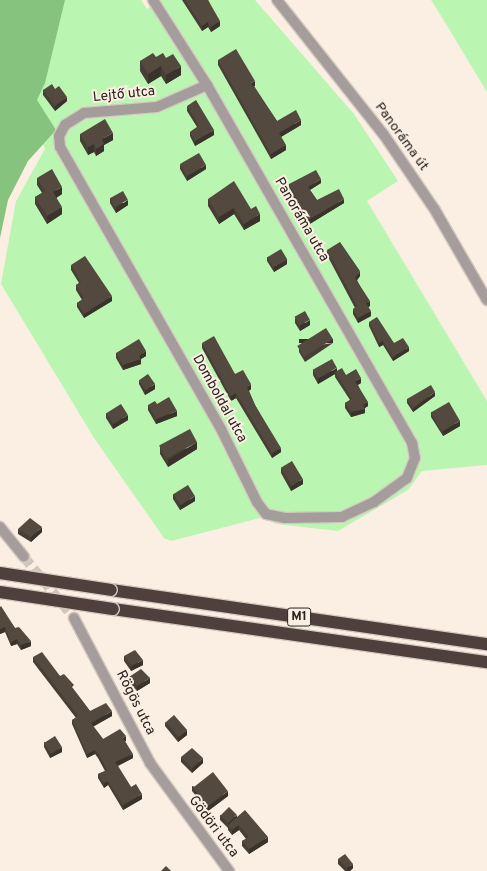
<!DOCTYPE html>
<html>
<head>
<meta charset="utf-8">
<style>
	body { margin:0 }
	#map { position:relative; width:487px; height:871px; overflow:hidden; background:#fbefe3; font-family:Overpass,sans-serif }
	div>[style] { position:absolute }
	.green>* { inset:0; background:#baf6b2 }
	.forest>* { inset:0; background:#85c37e }
	.minor-tunnel>* { height:10px; margin-top:-5px; transform-origin:0; background:repeating-linear-gradient(90deg,#d1c6bc 0 10px,transparent 0 15px) }
	.roads { filter:drop-shadow(1px 0 #d5cac0) drop-shadow(-1px 0 #d5cac0) drop-shadow(0 1px #d5cac0) drop-shadow(0 -1px #d5cac0) }
	.minor>* { height:10px; margin:-5px; padding:0 5px; transform-origin:5px; border-radius:5px; background:#a49d9b }
	.highway>* { height:12px; margin:-6px; padding:0 6px; transform-origin:6px; border-radius:6px; background:#4f403e }
	.bridges { filter:drop-shadow(1px 0 #d5cac0) drop-shadow(-1px 0 #d5cac0) drop-shadow(0 1px #d5cac0) drop-shadow(0 -1px #d5cac0) }
	.highway-bridge>* { height:12px; margin:-6px; padding:0 6px; transform-origin:6px; border-radius:6px; background:#4f403e }
	.wall>* { inset:0; background:#473f36 }
	.shaded-wall>* { inset:0; background:#3a332c; transform-origin:0 0 }
	.building>* { inset:0; background:#53493f; transform-origin:0 0 }
	span { translate:-50% -50%; white-space:nowrap; text-align:center; line-height:1.15; -webkit-text-stroke:4px #fbefe3; paint-order:stroke }
	.shield-label span { padding:1px 3px; background:#fbefe3; border:1px solid; border-radius:3px; -webkit-text-stroke-width:0 }
	.shield-label { font-size:13px; color:#28231f; font-weight:700 }
	.street-label { font-size:14px; color:#28231f }
</style>
</head>
<body>
<div id="map">
	<div class="green">
		<div style="clip-path:polygon(22px 0,141px 0,147px 9px,159px 0,255px 0,354px 114px,398px 181px,367px 201px,487px 401px,487px 465px,422px 471px,408px 490px,338px 531px,277px 524px,260px 518px,171px 541px,164px 538px,94px 438px,1px 284px,16px 201px,45px 149px,21px 84px)"></div>
		<div style="clip-path:polygon(431px 0,487px 0,487px 92px,443px 19px)"></div>
	</div>
	<div class="forest">
		<div style="clip-path:polygon(0 0,65px 0,45px 83px,37px 100px,56px 130px,28px 161px,8px 200px,0 238px)"></div>
	</div>
	<div class="minor-tunnel">
		<div style="left:24px;top:557px;width:79px;rotate:50.7deg"></div>
	</div>
	<div class="roads">
		<div class="minor">
			<div style="left:153px;top:0;width:101px;rotate:57.6deg"></div>
			<div style="left:207px;top:85px;width:413px;rotate:60.2deg"></div>
			<div style="left:412px;top:443px;width:15px;rotate:79deg"></div>
			<div style="left:415px;top:458px;width:22px;rotate:112deg"></div>
			<div style="left:407px;top:478px;width:41px;rotate:144deg"></div>
			<div style="left:374px;top:502px;width:35px;rotate:155deg"></div>
			<div style="left:342px;top:517px;width:57px;rotate:179deg"></div>
			<div style="left:285px;top:518px;width:19px;rotate:-168deg"></div>
			<div style="left:266px;top:514px;width:15px;rotate:-127deg"></div>
			<div style="left:257px;top:502px;width:81px;rotate:-116.3deg"></div>
			<div style="left:221px;top:429px;width:325px;rotate:-119.7deg"></div>
			<div style="left:60px;top:147px;width:11px;rotate:-95deg"></div>
			<div style="left:59px;top:136px;width:13px;rotate:-61deg"></div>
			<div style="left:65px;top:125px;width:22px;rotate:-32deg"></div>
			<div style="left:84px;top:113px;width:73px;rotate:-4.7deg"></div>
			<div style="left:157px;top:107px;width:55px;rotate:-23.7deg"></div>
			<div style="left:277px;top:0;width:172px;rotate:51.6deg"></div>
			<div style="left:384px;top:135px;width:91px;rotate:55.8deg"></div>
			<div style="left:435px;top:210px;width:104px;rotate:60deg"></div>
			<div style="left:0;top:527px;width:38px;rotate:51deg"></div>
			<div style="left:74px;top:618px;width:164px;rotate:62.3deg"></div>
			<div style="left:150px;top:763px;width:134px;rotate:53.8deg"></div>
		</div>
		<div class="highway">
			<div style="left:111px;top:590px;width:380px;rotate:8.2deg"></div>
			<div style="left:113px;top:609px;width:378px;rotate:8.1deg"></div>
		</div>
	</div>
	<div class="bridges">
		<div class="highway-bridge">
			<div style="left:0;top:573px;width:112px;rotate:8.7deg"></div>
			<div style="left:0;top:592px;width:114px;rotate:8.6deg"></div>
		</div>
	</div>
	<div class="wall">
		<div style="clip-path:polygon(182px 0,208px 0,220px 26px,211px 32px,208px 27px,202px 31px)"></div>
		<div style="clip-path:polygon(156px 57px,166px 58px,181px 75px,166px 84px,161px 76px,148px 84px,140px 71px,140px 61px)"></div>
		<div style="clip-path:polygon(218px 60px,255px 86px,254px 86px,277px 121px,301px 125px,281px 137px,286px 150px,271px 159px,218px 65px)"></div>
		<div style="clip-path:polygon(55px 89px,67px 101px,55px 111px,43px 95px,43px 90px)"></div>
		<div style="clip-path:polygon(187px 106px,214px 135px,195px 146px,190px 136px,190px 132px,197px 127px,187px 111px)"></div>
		<div style="clip-path:polygon(80px 134px,113px 140px,104px 145px,104px 151px,96px 156px,94px 152px,88px 155px,80px 141px)"></div>
		<div style="clip-path:polygon(180px 165px,206px 169px,187px 181px,180px 169px)"></div>
		<div style="clip-path:polygon(37px 178px,62px 194px,56px 198px,62px 214px,47px 224px,35px 204px,35px 197px,42px 193px,37px 185px)"></div>
		<div style="clip-path:polygon(321px 183px,310px 190px,317px 200px,344px 203px,308px 225px,289px 189px,289px 184px)"></div>
		<div style="clip-path:polygon(110px 198px,128px 205px,116px 213px,110px 203px)"></div>
		<div style="clip-path:polygon(208px 199px,251px 209px,260px 221px,244px 230px,234px 214px,219px 224px,208px 206px)"></div>
		<div style="clip-path:polygon(327px 250px,360px 276px,357px 280px,370px 306px,368px 307px,371px 316px,358px 323px,353px 314px,353px 309px,355px 308px,327px 255px)"></div>
		<div style="clip-path:polygon(267px 257px,287px 264px,274px 272px,267px 261px)"></div>
		<div style="clip-path:polygon(71px 265px,112px 301px,84px 318px,77px 307px,77px 303px,82px 300px,76px 290px,76px 285px,79px 283px,71px 270px)"></div>
		<div style="clip-path:polygon(295px 318px,310px 325px,300px 331px,295px 323px)"></div>
		<div style="clip-path:polygon(369px 322px,394px 343px,409px 351px,393px 361px,383px 345px,379px 347px,369px 326px)"></div>
		<div style="clip-path:polygon(202px 343px,251px 389px,249px 391px,255px 405px,281px 452px,272px 458px,236px 398px,231px 401px,202px 348px)"></div>
		<div style="clip-path:polygon(333px 343px,305px 362px,299px 352px,299px 348px)"></div>
		<div style="clip-path:polygon(116px 353px,146px 356px,141px 359px,141px 364px,123px 370px,116px 358px)"></div>
		<div style="clip-path:polygon(313px 370px,337px 371px,346px 375px,361px 383px,358px 385px,368px 406px,365px 408px,365px 413px,351px 417px,345px 408px,345px 403px,350px 400px,335px 377px,335px 374px,318px 384px,313px 375px)"></div>
		<div style="clip-path:polygon(139px 380px,155px 389px,145px 395px,139px 384px)"></div>
		<div style="clip-path:polygon(435px 396px,413px 412px,407px 403px,407px 399px)"></div>
		<div style="clip-path:polygon(148px 405px,177px 416px,156px 424px,148px 410px)"></div>
		<div style="clip-path:polygon(431px 412px,460px 426px,443px 436px,431px 417px)"></div>
		<div style="clip-path:polygon(106px 413px,128px 420px,113px 429px,106px 418px)"></div>
		<div style="clip-path:polygon(160px 447px,197px 449px,168px 467px,160px 454px)"></div>
		<div style="clip-path:polygon(281px 468px,303px 484px,291px 491px,281px 473px)"></div>
		<div style="clip-path:polygon(173px 494px,195px 501px,180px 510px,173px 499px)"></div>
		<div style="clip-path:polygon(18px 529px,42px 532px,31px 542px,18px 534px)"></div>
		<div style="clip-path:polygon(0 607px,15px 628px,31px 646px,21px 650px,17px 644px,11px 646px,5px 632px,0 634px)"></div>
		<div style="clip-path:polygon(124px 656px,143px 665px,131px 671px,124px 661px)"></div>
		<div style="clip-path:polygon(33px 657px,60px 676px,74px 690px,90px 711px,112px 716px,93px 726px,103px 739px,126px 741px,125px 741px,133px 758px,118px 766px,131px 787px,142px 799px,123px 810px,108px 785px,104px 788px,98px 778px,98px 774px,105px 771px,98px 758px,95px 754px,87px 758px,72px 724px,72px 720px,76px 718px,33px 662px)"></div>
		<div style="clip-path:polygon(129px 677px,150px 683px,137px 691px,129px 682px)"></div>
		<div style="clip-path:polygon(165px 722px,187px 735px,178px 742px,165px 726px)"></div>
		<div style="clip-path:polygon(44px 742px,62px 752px,50px 758px,44px 747px)"></div>
		<div style="clip-path:polygon(181px 757px,203px 763px,192px 773px,181px 762px)"></div>
		<div style="clip-path:polygon(192px 786px,228px 796px,208px 811px,192px 791px)"></div>
		<div style="clip-path:polygon(220px 815px,237px 817px,268px 842px,249px 854px,242px 846px,242px 841px,246px 839px,239px 830px,232px 835px,228px 830px,228px 828px,220px 820px)"></div>
		<div style="clip-path:polygon(338px 859px,353px 868px,350px 871px,345px 871px,338px 864px)"></div>
	</div>
	<div class="shaded-wall">
		<div style="clip-path:polygon(220px 21px,220px 26px,211px 32px,211px 27px)"></div>
		<div style="clip-path:polygon(208px 22px,208px 27px,202px 31px,202px 26px)"></div>
		<div style="clip-path:polygon(161px 66px,161px 76px,148px 84px,148px 74px)"></div>
		<div style="clip-path:polygon(181px 66px,181px 75px,166px 84px,166px 75px)"></div>
		<div style="clip-path:polygon(255px 81px,255px 86px,251px 88px,251px 83px)"></div>
		<div style="clip-path:polygon(67px 97px,67px 101px,55px 111px,55px 106px)"></div>
		<div style="clip-path:polygon(301px 120px,301px 125px,279px 138px,279px 133px)"></div>
		<div style="clip-path:polygon(214px 130px,214px 135px,195px 146px,195px 141px)"></div>
		<div style="clip-path:polygon(113px 133px,113px 140px,104px 145px,104px 151px,96px 156px,96px 149px,102px 139px)"></div>
		<div style="clip-path:polygon(94px 144px,94px 152px,88px 155px,88px 147px)"></div>
		<div style="clip-path:polygon(286px 145px,286px 150px,271px 159px,271px 154px)"></div>
		<div style="clip-path:polygon(206px 165px,206px 169px,187px 181px,187px 176px)"></div>
		<div style="clip-path:polygon(321px 179px,321px 183px,308px 191px,308px 187px)"></div>
		<div style="clip-path:polygon(62px 187px,62px 194px,53px 200px,53px 192px)"></div>
		<div style="clip-path:polygon(344px 199px,344px 203px,308px 225px,308px 220px)"></div>
		<div style="clip-path:polygon(128px 200px,128px 205px,116px 213px,116px 208px)"></div>
		<div style="clip-path:polygon(62px 207px,62px 214px,47px 224px,47px 216px)"></div>
		<div style="clip-path:polygon(234px 208px,234px 214px,219px 224px,219px 217px)"></div>
		<div style="clip-path:polygon(260px 214px,260px 221px,244px 230px,244px 224px)"></div>
		<div style="clip-path:polygon(287px 259px,287px 264px,274px 272px,274px 267px)"></div>
		<div style="clip-path:polygon(360px 271px,360px 276px,355px 283px,355px 278px)"></div>
		<div style="clip-path:polygon(112px 296px,112px 301px,84px 318px,84px 314px)"></div>
		<div style="clip-path:polygon(370px 301px,370px 306px,366px 308px,366px 303px)"></div>
		<div style="clip-path:polygon(371px 311px,371px 316px,358px 323px,358px 318px)"></div>
		<div style="clip-path:polygon(310px 320px,310px 325px,300px 331px,300px 326px)"></div>
		<div style="left:333px;top:339px;width:4px;height:34px;rotate:90deg"></div>
		<div style="clip-path:polygon(383px 341px,383px 345px,379px 347px,379px 343px)"></div>
		<div style="clip-path:polygon(409px 347px,409px 351px,393px 361px,393px 357px)"></div>
		<div style="clip-path:polygon(146px 351px,146px 356px,141px 359px,141px 364px,123px 370px,123px 365px)"></div>
		<div style="clip-path:polygon(337px 368px,337px 373px,335px 372px,335px 374px,318px 384px,318px 379px)"></div>
		<div style="clip-path:polygon(361px 378px,361px 383px,355px 386px,355px 381px)"></div>
		<div style="clip-path:polygon(155px 384px,155px 389px,145px 395px,145px 390px)"></div>
		<div style="clip-path:polygon(251px 384px,251px 389px,247px 392px,247px 387px)"></div>
		<div style="clip-path:polygon(435px 392px,435px 396px,413px 412px,413px 408px)"></div>
		<div style="clip-path:polygon(236px 393px,236px 398px,231px 401px,231px 396px)"></div>
		<div style="clip-path:polygon(368px 402px,368px 406px,363px 409px,365px 409px,365px 413px,351px 417px,351px 412px)"></div>
		<div style="clip-path:polygon(177px 411px,177px 416px,156px 424px,156px 419px)"></div>
		<div style="clip-path:polygon(128px 415px,128px 420px,113px 429px,113px 424px)"></div>
		<div style="clip-path:polygon(460px 421px,460px 426px,443px 436px,443px 431px)"></div>
		<div style="clip-path:polygon(197px 442px,197px 449px,168px 467px,168px 460px)"></div>
		<div style="clip-path:polygon(281px 448px,281px 452px,272px 458px,272px 453px)"></div>
		<div style="clip-path:polygon(303px 479px,303px 484px,291px 491px,291px 486px)"></div>
		<div style="clip-path:polygon(195px 496px,195px 501px,180px 510px,180px 506px)"></div>
		<div style="clip-path:polygon(42px 527px,42px 532px,31px 542px,31px 537px)"></div>
		<div style="clip-path:polygon(5px 627px,5px 632px,0 634px,0 629px)"></div>
		<div style="clip-path:polygon(17px 639px,17px 644px,11px 646px,11px 642px)"></div>
		<div style="clip-path:polygon(31px 641px,31px 646px,21px 650px,21px 645px)"></div>
		<div style="clip-path:polygon(143px 660px,143px 665px,131px 671px,131px 666px)"></div>
		<div style="clip-path:polygon(150px 678px,150px 683px,137px 691px,137px 686px)"></div>
		<div style="clip-path:polygon(112px 711px,112px 716px,91px 728px,91px 723px)"></div>
		<div style="clip-path:polygon(187px 730px,187px 735px,178px 742px,178px 737px)"></div>
		<div style="clip-path:polygon(126px 736px,126px 741px,123px 742px,123px 738px)"></div>
		<div style="clip-path:polygon(62px 747px,62px 752px,50px 758px,50px 753px)"></div>
		<div style="clip-path:polygon(95px 750px,95px 754px,87px 758px,87px 754px)"></div>
		<div style="clip-path:polygon(133px 754px,133px 758px,115px 767px,115px 762px)"></div>
		<div style="clip-path:polygon(203px 758px,203px 763px,192px 773px,192px 768px)"></div>
		<div style="clip-path:polygon(108px 781px,108px 785px,104px 788px,104px 783px)"></div>
		<div style="clip-path:polygon(228px 791px,228px 796px,208px 811px,208px 806px)"></div>
		<div style="clip-path:polygon(142px 794px,142px 799px,123px 810px,123px 805px)"></div>
		<div style="clip-path:polygon(237px 815px,237px 820px,228px 825px,228px 823px)"></div>
		<div style="clip-path:polygon(239px 825px,239px 830px,232px 835px,232px 830px)"></div>
		<div style="clip-path:polygon(268px 837px,268px 842px,249px 854px,249px 849px)"></div>
		<div style="clip-path:polygon(353px 864px,353px 868px,350px 871px,347px 871px,347px 868px)"></div>
	</div>
	<div class="building">
		<div style="clip-path:polygon(185px 0,208px 0,220px 21px,211px 27px,208px 22px,202px 26px)"></div>
		<div style="clip-path:polygon(236px 49px,255px 81px,251px 83px,277px 121px,296px 110px,301px 120px,279px 133px,286px 145px,271px 154px,218px 60px)"></div>
		<div style="clip-path:polygon(153px 53px,156px 57px,163px 53px,166px 58px,173px 54px,181px 66px,166px 75px,161px 66px,148px 74px,140px 61px)"></div>
		<div style="clip-path:polygon(52px 84px,55px 89px,59px 86px,67px 97px,55px 106px,43px 90px)"></div>
		<div style="clip-path:polygon(196px 100px,214px 130px,195px 141px,190px 132px,199px 126px,187px 106px)"></div>
		<div style="clip-path:polygon(105px 119px,113px 133px,102px 139px,104px 144px,96px 149px,94px 144px,88px 147px,80px 134px)"></div>
		<div style="left:199px;top:153px;width:14px;height:22px;rotate:60deg"></div>
		<div style="clip-path:polygon(52px 169px,62px 187px,53px 192px,62px 207px,47px 216px,35px 197px,45px 191px,37px 178px)"></div>
		<div style="clip-path:polygon(316px 170px,321px 179px,308px 187px,317px 200px,339px 189px,344px 199px,308px 220px,289px 184px)"></div>
		<div style="clip-path:polygon(234px 181px,251px 209px,256px 206px,260px 214px,244px 224px,234px 208px,219px 217px,208px 199px)"></div>
		<div style="left:123px;top:191px;width:10px;height:15px;rotate:61deg"></div>
		<div style="clip-path:polygon(340px 242px,360px 271px,355px 278px,370px 301px,366px 303px,371px 311px,358px 318px,353px 309px,357px 306px,327px 250px)"></div>
		<div style="left:281px;top:249px;width:12px;height:16px;rotate:59deg"></div>
		<div style="clip-path:polygon(85px 256px,112px 296px,84px 314px,77px 303px,84px 298px,76px 285px,81px 282px,71px 265px)"></div>
		<div style="left:305px;top:311px;width:10px;height:12px;rotate:61deg"></div>
		<div style="clip-path:polygon(377px 317px,394px 343px,403px 338px,409px 347px,393px 357px,383px 341px,379px 343px,369px 322px)"></div>
		<div style="left:326px;top:328px;width:13px;height:34px;rotate:58deg"></div>
		<div style="clip-path:polygon(214px 336px,235px 374px,243px 370px,251px 384px,247px 387px,255px 405px,281px 448px,272px 453px,236px 393px,231px 396px,202px 343px)"></div>
		<div style="clip-path:polygon(139px 339px,146px 351px,139px 356px,141px 359px,123px 365px,116px 353px)"></div>
		<div style="left:332px;top:359px;width:10px;height:22px;rotate:61deg"></div>
		<div style="clip-path:polygon(342px 368px,346px 375px,356px 369px,361px 378px,355px 381px,368px 402px,363px 405px,365px 409px,351px 412px,345px 403px,352px 399px,335px 372px)"></div>
		<div style="left:148px;top:374px;width:12px;height:11px;rotate:55deg"></div>
		<div style="clip-path:polygon(431px 385px,435px 392px,413px 408px,407px 399px)"></div>
		<div style="clip-path:polygon(169px 397px,177px 411px,156px 419px,148px 405px,155px 401px,157px 404px)"></div>
		<div style="left:449px;top:402px;width:22px;height:21px;rotate:60deg"></div>
		<div style="left:121px;top:404px;width:13px;height:17px;rotate:58deg"></div>
		<div style="left:190px;top:429px;width:15px;height:35px;rotate:62deg"></div>
		<div style="left:292px;top:461px;width:21px;height:13px;rotate:59deg"></div>
		<div style="left:188px;top:485px;width:13px;height:17px;rotate:58deg"></div>
		<div style="clip-path:polygon(30px 518px,42px 527px,31px 537px,18px 529px)"></div>
		<div style="clip-path:polygon(1px 606px,15px 628px,19px 627px,31px 641px,21px 645px,17px 639px,11px 642px,5px 627px,0 629px,0 607px)"></div>
		<div style="clip-path:polygon(135px 650px,143px 660px,131px 666px,124px 656px)"></div>
		<div style="clip-path:polygon(42px 652px,60px 676px,64px 674px,74px 685px,72px 687px,90px 711px,106px 703px,112px 711px,91px 723px,103px 739px,120px 729px,126px 736px,123px 738px,133px 754px,115px 762px,131px 787px,136px 784px,142px 794px,123px 805px,108px 781px,104px 783px,98px 774px,107px 770px,98px 753px,95px 750px,87px 754px,72px 720px,78px 716px,33px 657px)"></div>
		<div style="clip-path:polygon(141px 669px,150px 678px,137px 686px,129px 677px)"></div>
		<div style="left:174px;top:715px;width:20px;height:11px;rotate:49deg"></div>
		<div style="left:55px;top:736px;width:13px;height:13px;rotate:58deg"></div>
		<div style="clip-path:polygon(192px 748px,203px 758px,192px 768px,181px 757px)"></div>
		<div style="left:213px;top:772px;width:24px;height:25px;rotate:52deg"></div>
		<div style="left:229px;top:807px;width:11px;height:12px;rotate:45deg"></div>
		<div style="clip-path:polygon(245px 810px,268px 837px,249px 849px,242px 841px,249px 837px,239px 825px,232px 830px,228px 825px)"></div>
		<div style="clip-path:polygon(345px 854px,353px 864px,347px 868px,338px 859px)"></div>
		<div style="clip-path:polygon(166px 866px,171px 871px,161px 871px)"></div>
	</div>
	<div class="shield-label">
		<span style="left:299px;top:617px">M1</span>
	</div>
	<div class="street-label">
		<span style="left:124px;top:95px;rotate:-6deg">Lejtő utca</span>
		<span style="left:401px;top:137px;rotate:54deg">Panoráma út</span>
		<span style="left:301px;top:220px;rotate:60deg">Panoráma utca</span>
		<span style="left:219px;top:399px;rotate:61deg">Domboldal utca</span>
		<span style="left:135px;top:703px;rotate:63deg">Rögös utca</span>
		<span style="left:213px;top:827px;rotate:53deg">Gödöri utca</span>
	</div>
</div>
</body>
</html>
